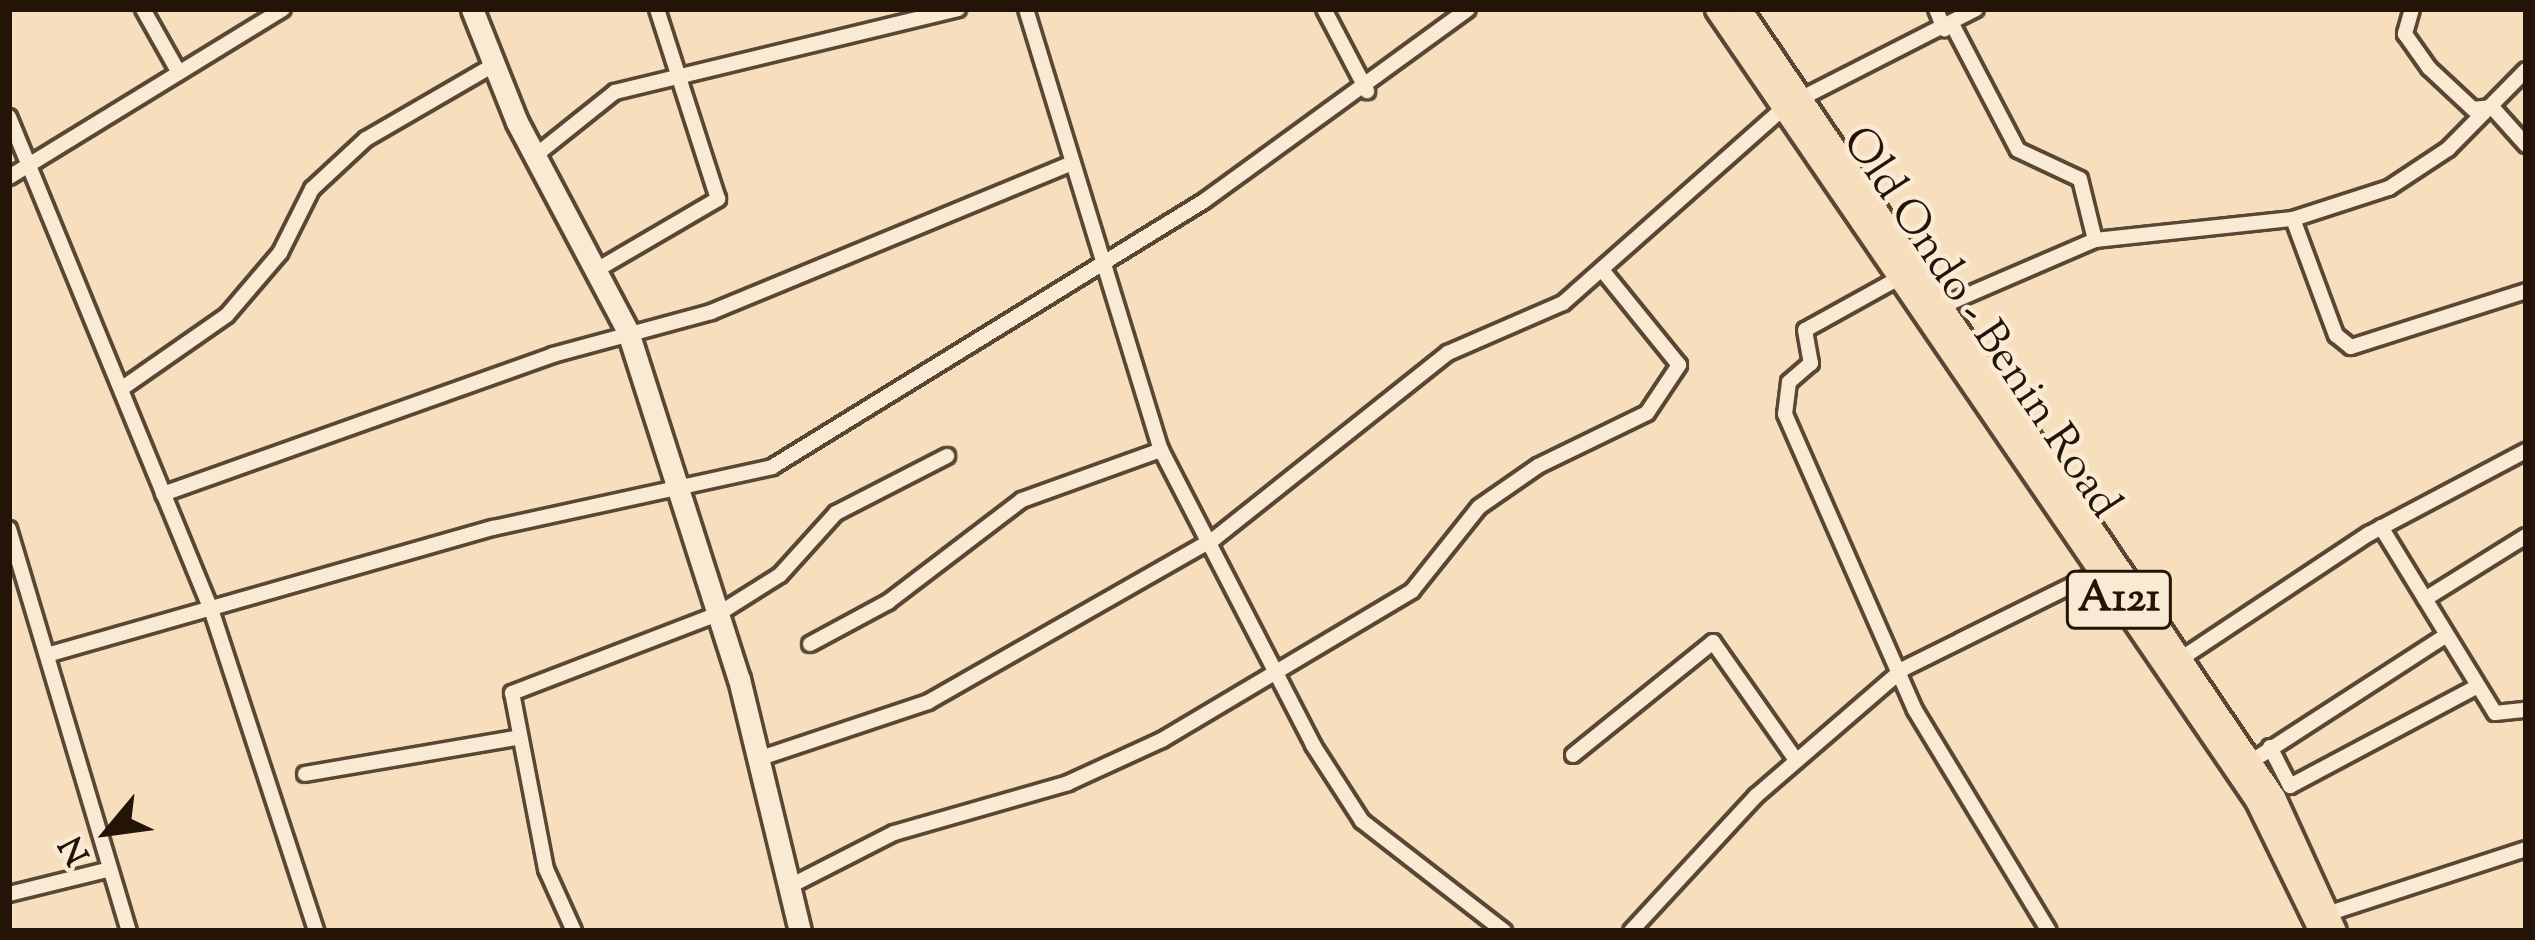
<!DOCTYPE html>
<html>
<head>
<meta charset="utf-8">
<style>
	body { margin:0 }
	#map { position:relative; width:2535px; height:940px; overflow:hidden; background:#f7dfbd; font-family:"Sorts Mill Goudy",serif }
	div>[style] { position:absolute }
	.roads { filter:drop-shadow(3px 0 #594735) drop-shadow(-3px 0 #594735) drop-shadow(0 3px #594735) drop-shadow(0 -3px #594735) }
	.street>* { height:14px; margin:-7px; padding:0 7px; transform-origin:7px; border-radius:7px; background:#faead4 }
	.secondary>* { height:21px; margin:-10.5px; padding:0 10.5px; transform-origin:10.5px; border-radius:10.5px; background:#faead4 }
	.primary>* { height:21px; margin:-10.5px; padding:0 10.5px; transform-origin:10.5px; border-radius:10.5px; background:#f7dfbd }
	span { translate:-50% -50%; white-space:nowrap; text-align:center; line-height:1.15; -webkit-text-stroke:9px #faead4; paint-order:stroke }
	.shield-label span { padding:3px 9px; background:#faead4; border:3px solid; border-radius:9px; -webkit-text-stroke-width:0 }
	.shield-label { font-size:42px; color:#241408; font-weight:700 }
	.street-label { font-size:45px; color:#241408 }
	.frame { position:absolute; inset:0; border:12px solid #241408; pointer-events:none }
	.north { position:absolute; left:48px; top:772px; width:120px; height:120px; -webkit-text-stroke:9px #faead4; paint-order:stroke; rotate:241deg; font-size:33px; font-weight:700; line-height:48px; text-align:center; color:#241408 }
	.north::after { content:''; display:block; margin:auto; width:42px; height:54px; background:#241408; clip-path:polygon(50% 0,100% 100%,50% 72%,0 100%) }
</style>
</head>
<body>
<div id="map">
	<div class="roads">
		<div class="street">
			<div style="left:143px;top:9px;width:73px;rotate:60.6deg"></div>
			<div style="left:1026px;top:9px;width:461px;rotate:73deg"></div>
			<div style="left:1161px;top:450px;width:332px;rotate:62.7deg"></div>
			<div style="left:1313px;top:745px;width:90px;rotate:57.2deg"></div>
			<div style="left:1362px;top:821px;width:180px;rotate:37.8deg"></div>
			<div style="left:1324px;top:9px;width:93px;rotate:62.3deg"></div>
			<div style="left:1936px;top:9px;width:22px;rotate:68deg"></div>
			<div style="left:2412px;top:9px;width:26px;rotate:106deg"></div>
			<div style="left:2405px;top:34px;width:42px;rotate:54.8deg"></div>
			<div style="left:2429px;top:68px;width:60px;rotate:43deg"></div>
			<div style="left:2473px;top:109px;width:19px;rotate:-6deg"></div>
			<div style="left:2492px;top:107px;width:51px;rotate:48.2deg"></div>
			<div style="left:1952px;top:24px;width:142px;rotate:62.4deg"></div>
			<div style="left:2018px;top:150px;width:68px;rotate:25.1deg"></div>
			<div style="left:2080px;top:179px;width:63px;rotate:76.2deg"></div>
			<div style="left:9px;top:117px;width:535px;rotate:67.7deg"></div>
			<div style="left:212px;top:612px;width:336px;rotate:71.9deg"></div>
			<div style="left:536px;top:155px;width:101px;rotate:-38.6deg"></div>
			<div style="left:615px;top:92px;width:353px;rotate:-13.6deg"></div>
			<div style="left:9px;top:177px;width:321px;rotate:-31.5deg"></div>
			<div style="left:2293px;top:219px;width:124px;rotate:69.7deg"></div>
			<div style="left:2336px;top:335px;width:19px;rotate:39deg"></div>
			<div style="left:2351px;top:347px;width:184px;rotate:-17.7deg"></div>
			<div style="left:600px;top:268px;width:137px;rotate:-30.3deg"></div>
			<div style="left:718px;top:199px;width:200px;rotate:-107.8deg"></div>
			<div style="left:1899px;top:278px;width:107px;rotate:151deg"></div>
			<div style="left:1805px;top:330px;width:34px;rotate:80deg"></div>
			<div style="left:1811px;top:363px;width:29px;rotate:139deg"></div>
			<div style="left:1789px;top:382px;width:32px;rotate:97deg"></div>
			<div style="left:1785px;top:414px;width:323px;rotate:66.3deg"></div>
			<div style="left:1915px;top:710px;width:258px;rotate:58.8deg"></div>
			<div style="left:1942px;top:306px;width:167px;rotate:-23.3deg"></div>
			<div style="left:2095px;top:240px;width:199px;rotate:-6.1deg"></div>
			<div style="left:2293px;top:219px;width:101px;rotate:-17.9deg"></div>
			<div style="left:2389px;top:188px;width:71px;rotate:-33.5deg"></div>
			<div style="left:2448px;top:149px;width:111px;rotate:-45.4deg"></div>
			<div style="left:121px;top:389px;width:129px;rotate:-34.9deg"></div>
			<div style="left:227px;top:315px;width:82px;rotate:-49.5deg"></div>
			<div style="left:280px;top:253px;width:72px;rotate:-63.4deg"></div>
			<div style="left:312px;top:189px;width:74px;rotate:-42.8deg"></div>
			<div style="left:366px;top:139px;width:146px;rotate:-30.1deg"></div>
			<div style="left:163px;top:494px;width:414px;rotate:-19.6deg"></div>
			<div style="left:553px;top:355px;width:164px;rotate:-15.2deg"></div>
			<div style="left:711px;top:312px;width:391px;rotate:-22.4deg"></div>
			<div style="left:2381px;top:527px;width:218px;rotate:58.5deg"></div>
			<div style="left:2495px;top:713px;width:31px;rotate:-6deg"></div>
			<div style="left:9px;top:529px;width:420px;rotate:73.4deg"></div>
			<div style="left:2425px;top:599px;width:119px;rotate:-32deg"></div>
			<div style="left:810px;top:644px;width:89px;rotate:-28.3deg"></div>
			<div style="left:888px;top:602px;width:168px;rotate:-37.3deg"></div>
			<div style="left:1022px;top:500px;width:148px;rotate:-19.8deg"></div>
			<div style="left:50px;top:654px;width:461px;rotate:-15.9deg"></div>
			<div style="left:493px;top:528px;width:286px;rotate:-12.3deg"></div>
			<div style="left:772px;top:467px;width:507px;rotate:-31.62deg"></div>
			<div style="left:1204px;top:201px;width:326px;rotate:-36deg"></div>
			<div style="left:2179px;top:660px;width:228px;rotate:-33.6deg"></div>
			<div style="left:2369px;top:534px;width:178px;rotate:-27.9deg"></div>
			<div style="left:2270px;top:747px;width:44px;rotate:62.9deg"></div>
			<div style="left:2290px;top:786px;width:211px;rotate:-28deg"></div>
			<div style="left:1573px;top:755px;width:180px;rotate:-38.9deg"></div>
			<div style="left:1713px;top:642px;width:144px;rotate:54.9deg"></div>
			<div style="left:761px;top:758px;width:176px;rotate:-18.5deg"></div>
			<div style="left:928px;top:702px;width:329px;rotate:-29.7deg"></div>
			<div style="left:1214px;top:539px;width:299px;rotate:-38.5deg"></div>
			<div style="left:1448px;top:353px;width:125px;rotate:-23.5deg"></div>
			<div style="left:1563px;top:303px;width:298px;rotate:-41.5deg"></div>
			<div style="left:1786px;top:106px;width:213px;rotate:-27deg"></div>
			<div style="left:2249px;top:763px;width:232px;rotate:-32.9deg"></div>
			<div style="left:305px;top:774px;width:214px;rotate:-9.7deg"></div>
			<div style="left:792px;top:885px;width:114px;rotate:-27deg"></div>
			<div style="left:894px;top:833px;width:181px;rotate:-16deg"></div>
			<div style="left:1068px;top:783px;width:103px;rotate:-24.6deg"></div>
			<div style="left:1162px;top:740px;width:291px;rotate:-30.8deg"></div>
			<div style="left:1412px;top:591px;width:107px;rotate:-51.4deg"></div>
			<div style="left:1479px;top:507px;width:72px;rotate:-34.8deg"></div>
			<div style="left:1538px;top:466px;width:121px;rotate:-25.9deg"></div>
			<div style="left:1647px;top:413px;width:58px;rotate:-56.3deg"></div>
			<div style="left:1679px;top:365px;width:121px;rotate:-129deg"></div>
			<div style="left:9px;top:894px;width:101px;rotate:-13.8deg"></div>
			<div style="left:2330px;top:913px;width:206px;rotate:-18.1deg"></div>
			<div style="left:574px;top:931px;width:68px;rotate:-114.3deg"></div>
			<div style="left:546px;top:869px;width:179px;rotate:-100.9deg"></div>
			<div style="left:512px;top:693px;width:221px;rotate:-21deg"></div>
			<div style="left:718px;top:614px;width:73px;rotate:-32.2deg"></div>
			<div style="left:780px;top:575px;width:84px;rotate:-47.9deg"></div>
			<div style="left:836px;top:513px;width:125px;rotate:-27.2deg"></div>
			<div style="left:1631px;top:931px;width:184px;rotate:-47.2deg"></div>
			<div style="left:1756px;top:796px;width:194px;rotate:-40.8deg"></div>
			<div style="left:1903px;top:669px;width:220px;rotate:-26.4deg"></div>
		</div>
		<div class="secondary">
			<div style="left:472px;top:9px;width:122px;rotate:68.3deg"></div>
			<div style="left:517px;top:122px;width:238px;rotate:62.1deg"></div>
			<div style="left:628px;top:332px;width:364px;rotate:72.3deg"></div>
			<div style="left:739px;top:679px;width:259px;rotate:76.4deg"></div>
		</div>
		<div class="primary">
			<div style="left:1716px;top:9px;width:958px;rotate:55.68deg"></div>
			<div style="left:2256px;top:800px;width:146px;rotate:64deg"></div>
			<div style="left:1740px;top:9px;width:952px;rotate:55.88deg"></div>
			<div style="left:2274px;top:797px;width:147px;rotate:65.5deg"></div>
		</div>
	</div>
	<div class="shield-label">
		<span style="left:2119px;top:600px">A121</span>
	</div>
	<div class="street-label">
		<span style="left:1979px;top:324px;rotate:56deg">Old Ondo - Benin Road</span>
	</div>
	<div class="frame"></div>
	<div class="north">N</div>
</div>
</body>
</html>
